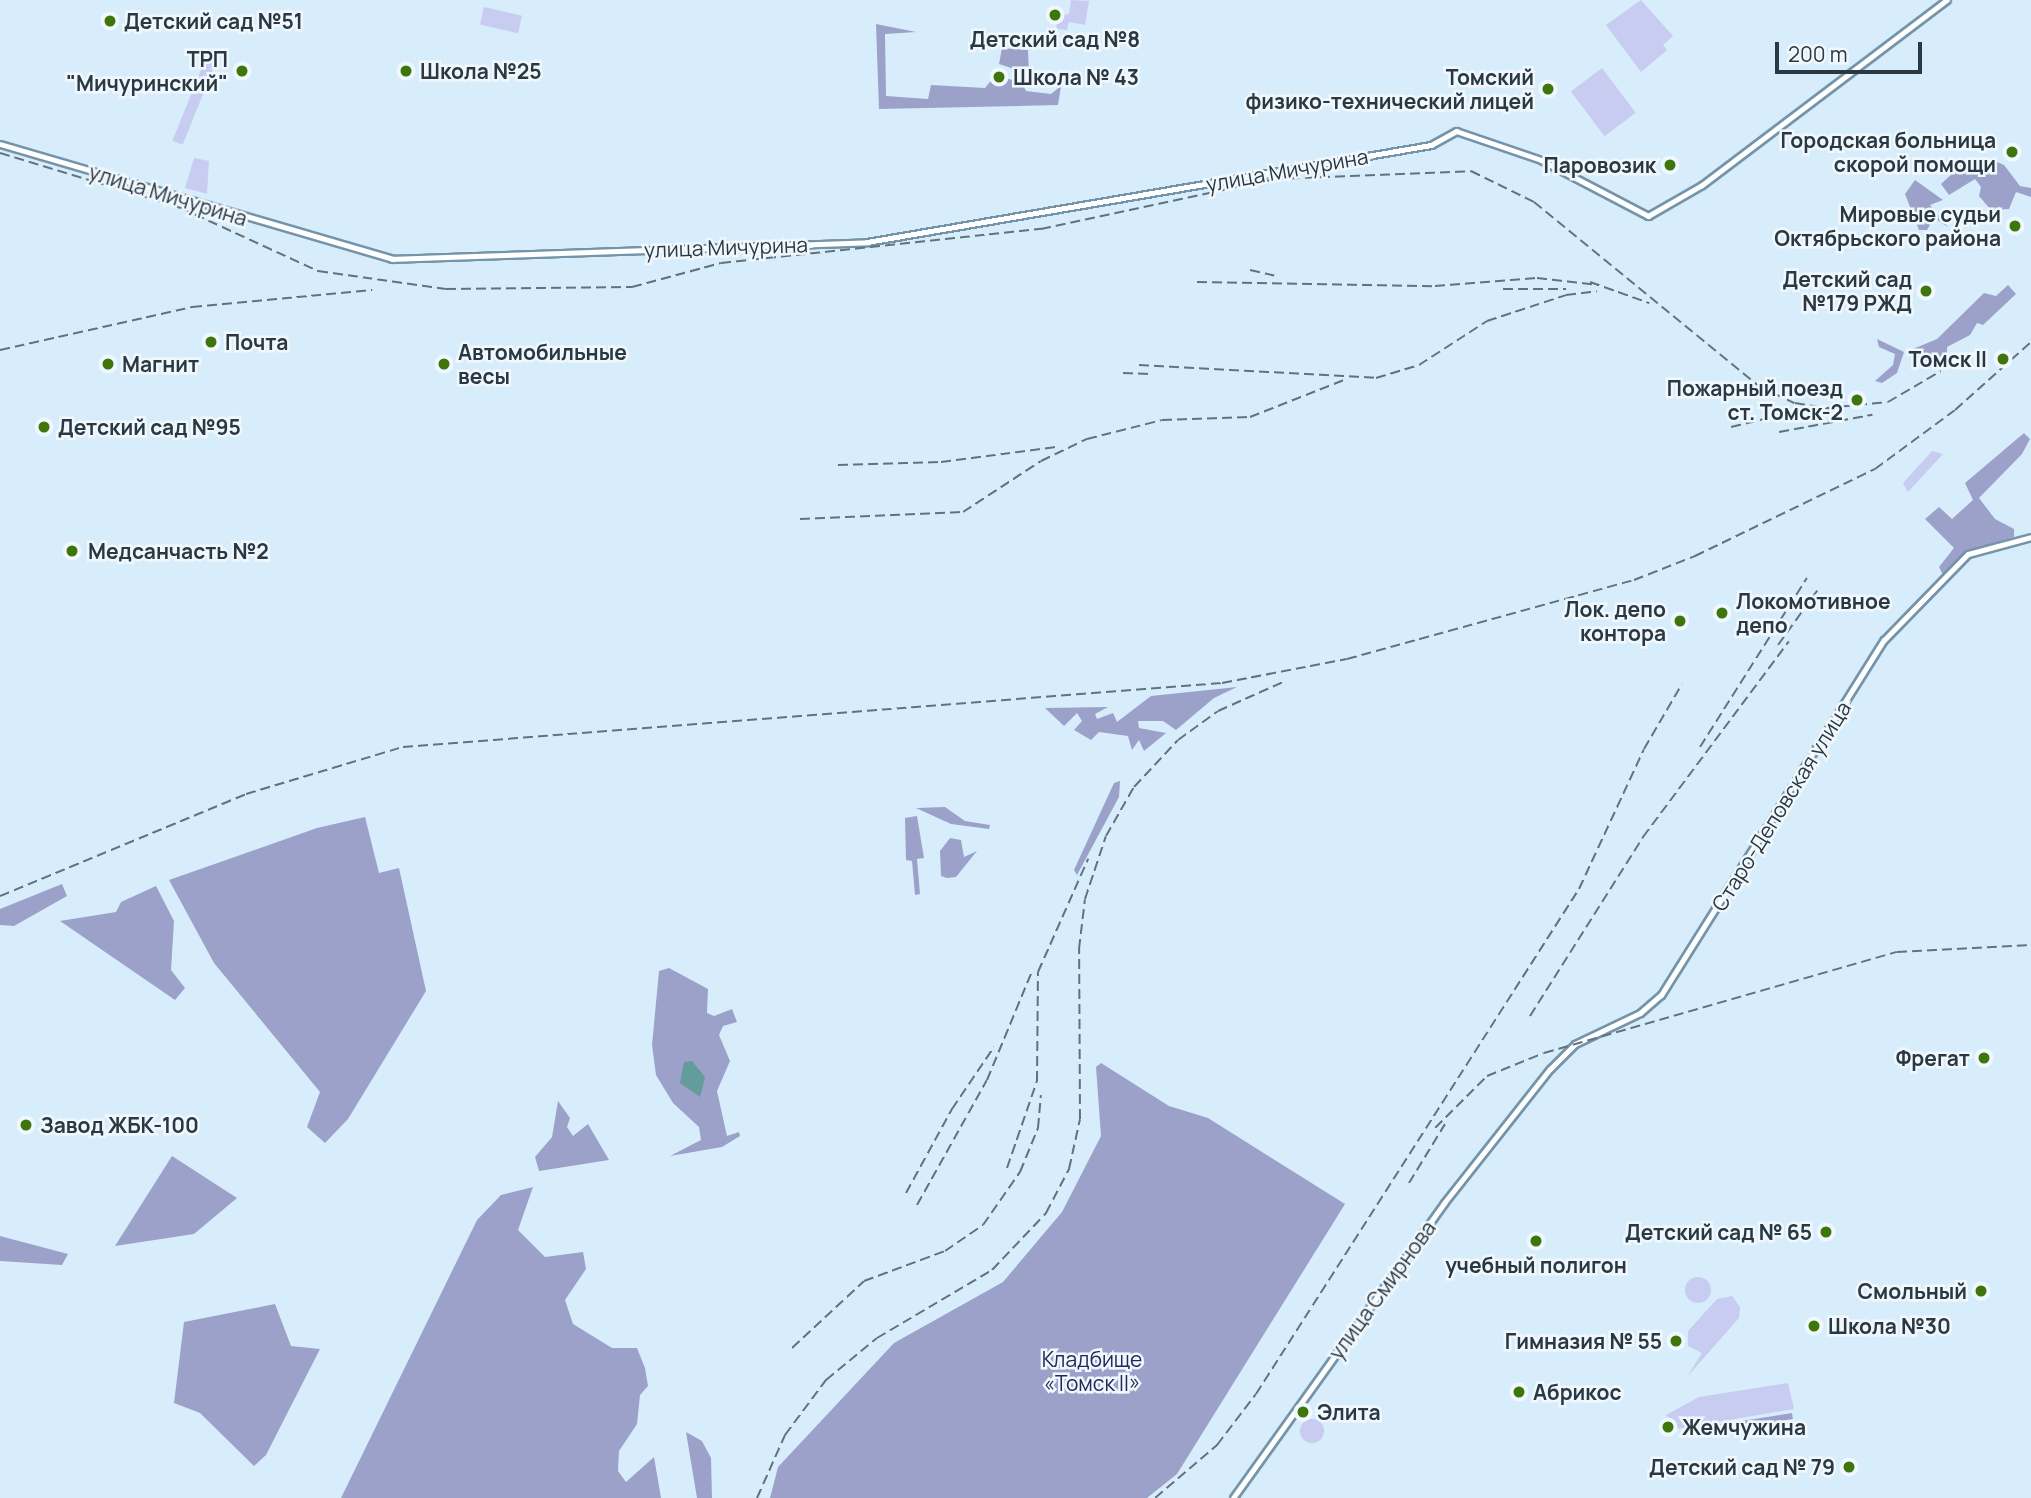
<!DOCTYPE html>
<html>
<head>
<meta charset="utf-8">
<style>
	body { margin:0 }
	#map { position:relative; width:2031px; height:1498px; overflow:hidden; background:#d8edfb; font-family:Manrope,sans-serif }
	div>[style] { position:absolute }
	.green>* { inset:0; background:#c7ccf0; transform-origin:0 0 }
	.round { border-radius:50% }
	.forest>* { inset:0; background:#9ba1c9; transform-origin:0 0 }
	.water>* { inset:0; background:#649b9c }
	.roads { filter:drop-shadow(2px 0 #7494aa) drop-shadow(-2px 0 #7494aa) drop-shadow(0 2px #7494aa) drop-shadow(0 -2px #7494aa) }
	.secondary>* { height:5px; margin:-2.5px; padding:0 2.5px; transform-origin:2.5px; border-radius:2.5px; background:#fff }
	.rail>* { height:2px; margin-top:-1px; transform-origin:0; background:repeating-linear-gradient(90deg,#61727c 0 10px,transparent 0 15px) }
	.dots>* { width:19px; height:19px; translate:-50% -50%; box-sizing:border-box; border:4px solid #f1f8fd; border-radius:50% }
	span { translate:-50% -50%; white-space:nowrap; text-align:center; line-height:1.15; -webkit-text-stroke:5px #f1f8fd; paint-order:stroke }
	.poi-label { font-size:21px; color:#2a3841; font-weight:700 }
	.left { translate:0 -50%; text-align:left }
	.right { translate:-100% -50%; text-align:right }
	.street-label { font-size:21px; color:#2a3841 }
	.park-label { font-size:21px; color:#26285b }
	.scale { position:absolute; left:1775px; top:42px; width:147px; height:32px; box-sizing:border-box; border:4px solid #2a3841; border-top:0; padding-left:9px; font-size:21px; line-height:24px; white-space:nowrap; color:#2a3841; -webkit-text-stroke:5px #f1f8fd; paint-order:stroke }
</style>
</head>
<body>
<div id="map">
	<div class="green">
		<div style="clip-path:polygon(1071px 0,1089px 1px,1085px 25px,1069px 22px,1067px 30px,1056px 29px,1058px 16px,1069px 14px)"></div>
		<div style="clip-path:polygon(1641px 0,1673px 36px,1663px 45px,1667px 50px,1641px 72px,1606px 25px)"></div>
		<div style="left:484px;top:7px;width:39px;height:18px;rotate:13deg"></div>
		<div style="left:205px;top:60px;width:11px;height:87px;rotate:22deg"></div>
		<div style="left:1602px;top:68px;width:56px;height:39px;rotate:53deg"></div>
		<div style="clip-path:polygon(194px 158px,209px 161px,207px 194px,185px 188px)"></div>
		<div style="clip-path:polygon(1932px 451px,1943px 454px,1908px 492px,1903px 483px)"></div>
		<div class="round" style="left:1685px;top:1277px;width:26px;height:26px"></div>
		<div style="clip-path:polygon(1732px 1296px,1740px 1307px,1739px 1318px,1687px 1377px,1702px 1353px,1688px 1346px,1688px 1331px,1717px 1299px)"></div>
		<div style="clip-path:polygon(1788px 1383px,1794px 1409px,1676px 1429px,1666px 1415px,1699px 1397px)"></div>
		<div class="round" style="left:1300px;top:1419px;width:24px;height:24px"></div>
	</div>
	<div class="forest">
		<div style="clip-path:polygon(876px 24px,916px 32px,885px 34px,886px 96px,928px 99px,931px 85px,985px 88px,994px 77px,1021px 81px,1026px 91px,1051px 94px,1061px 86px,1058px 105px,879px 109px)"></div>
		<div style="clip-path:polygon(1002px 48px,1028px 50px,1029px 74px,999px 64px)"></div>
		<div style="clip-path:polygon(1966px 161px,1983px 175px,1997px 162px,2004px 165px,2020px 186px,2031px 188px,2031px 197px,2016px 192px,2009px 209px,1991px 210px,1979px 196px,1981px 187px,1975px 179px,1949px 195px,1941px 184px)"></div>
		<div style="clip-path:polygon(1915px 180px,1943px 200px,1930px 205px,1948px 227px,1934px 218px,1927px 230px,1919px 230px,1905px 194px)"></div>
		<div style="clip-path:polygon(2008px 285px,2016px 294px,1983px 325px,1977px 323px,1970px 335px,1947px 347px,1947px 355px,1936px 362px,1913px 359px,1913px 349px,1937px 339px,1984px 293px,1996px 296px)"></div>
		<div style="clip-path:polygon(1877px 339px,1904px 352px,1897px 373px,1882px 383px,1875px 381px,1893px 365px,1895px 354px,1879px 347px)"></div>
		<div style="clip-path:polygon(2024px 433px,2030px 439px,2022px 454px,1979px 498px,1995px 519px,2014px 529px,2014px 537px,1966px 552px,1943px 575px,1939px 567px,1954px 548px,1925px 519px,1939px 507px,1952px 519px,1973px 500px,1965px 483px)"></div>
		<div style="clip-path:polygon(1237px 687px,1214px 698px,1176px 730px,1163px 721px,1138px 721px,1139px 728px,1166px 733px,1144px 751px,1139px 740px,1132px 750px,1128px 736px,1099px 732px,1091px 740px,1074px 730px,1082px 721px,1077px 713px,1064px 726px,1045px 708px,1108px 707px,1095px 714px,1097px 719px,1113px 713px,1117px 722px,1151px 696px)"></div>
		<div style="clip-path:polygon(1120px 781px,1119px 797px,1077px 875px,1074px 870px,1114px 783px)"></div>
		<div style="clip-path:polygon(945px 807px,965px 821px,990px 825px,989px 829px,951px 824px,916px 808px)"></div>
		<div style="clip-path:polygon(917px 816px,924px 858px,917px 859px,920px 894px,915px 895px,912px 861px,906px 860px,905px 818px)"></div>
		<div style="clip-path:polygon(365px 817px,379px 873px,399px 868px,426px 991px,348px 1119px,325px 1143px,307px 1127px,320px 1092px,214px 963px,169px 880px,317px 828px)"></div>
		<div style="clip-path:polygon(950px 838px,961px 840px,964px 857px,977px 851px,956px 877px,947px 878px,941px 876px,940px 851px)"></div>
		<div style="clip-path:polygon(62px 884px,67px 896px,14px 926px,0 925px,0 909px)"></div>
		<div style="clip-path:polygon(156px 886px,174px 921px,171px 970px,185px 988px,175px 1000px,60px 921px,116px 912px,121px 902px)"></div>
		<div style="clip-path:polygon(669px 968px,708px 989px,707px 1013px,714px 1016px,732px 1009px,737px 1022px,723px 1026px,719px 1035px,730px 1061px,717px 1091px,727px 1136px,739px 1132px,740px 1136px,722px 1147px,670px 1156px,701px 1140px,699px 1127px,673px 1103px,656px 1075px,652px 1045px,659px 971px)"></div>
		<div style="clip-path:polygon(1101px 1063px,1169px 1106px,1208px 1118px,1345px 1204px,1177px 1474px,1147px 1498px,770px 1498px,778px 1467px,894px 1343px,1003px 1282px,1062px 1212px,1101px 1136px,1096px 1067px)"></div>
		<div style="clip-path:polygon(558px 1101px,570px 1118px,567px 1127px,573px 1136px,588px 1124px,609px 1160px,539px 1171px,535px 1157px,552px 1137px)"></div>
		<div style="clip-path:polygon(172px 1156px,237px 1198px,194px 1234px,115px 1246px)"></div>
		<div style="clip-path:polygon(533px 1187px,518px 1230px,545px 1257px,583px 1252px,586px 1269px,565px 1300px,573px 1324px,612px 1348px,637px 1348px,645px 1368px,648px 1386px,640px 1395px,637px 1424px,619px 1451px,618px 1471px,626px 1482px,654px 1457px,661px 1498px,341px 1498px,477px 1220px,501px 1195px)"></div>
		<div style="clip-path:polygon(0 1236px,68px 1254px,62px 1265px,0 1261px)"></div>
		<div style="clip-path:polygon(275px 1304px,291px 1346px,320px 1349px,266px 1455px,254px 1466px,200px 1413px,174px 1403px,184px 1322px)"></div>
		<div style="left:1792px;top:1413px;width:6px;height:109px;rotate:81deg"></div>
		<div style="clip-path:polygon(686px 1432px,702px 1441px,711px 1458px,712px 1498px,697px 1498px)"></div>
	</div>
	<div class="water">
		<div style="clip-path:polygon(692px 1061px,705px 1077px,700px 1097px,680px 1083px,684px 1062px)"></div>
	</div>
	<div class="roads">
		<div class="secondary">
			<div style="left:0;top:144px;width:409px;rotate:16.3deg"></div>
			<div style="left:392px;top:259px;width:475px;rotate:-2deg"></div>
			<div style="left:867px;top:242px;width:572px;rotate:-9.76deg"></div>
			<div style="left:1431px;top:145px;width:29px;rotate:-29deg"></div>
			<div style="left:1456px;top:131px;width:90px;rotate:18.8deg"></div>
			<div style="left:1541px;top:160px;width:121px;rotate:27.6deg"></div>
			<div style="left:1648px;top:216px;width:62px;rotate:-29.9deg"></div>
			<div style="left:1702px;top:185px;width:307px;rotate:-37.1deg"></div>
			<div style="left:1233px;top:1498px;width:363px;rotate:-54.4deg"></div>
			<div style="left:1444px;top:1203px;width:171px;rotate:-51.7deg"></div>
			<div style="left:1550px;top:1069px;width:35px;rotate:-45deg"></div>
			<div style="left:1575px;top:1044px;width:72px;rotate:-25.5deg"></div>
			<div style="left:1640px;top:1013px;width:28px;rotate:-41deg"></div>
			<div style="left:1661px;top:995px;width:419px;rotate:-57.9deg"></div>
			<div style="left:1884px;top:640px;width:120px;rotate:-45.7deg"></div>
			<div style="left:1968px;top:554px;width:65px;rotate:-15.1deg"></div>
		</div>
	</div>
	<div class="rail">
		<div style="left:0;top:153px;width:189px;rotate:16.9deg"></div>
		<div style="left:181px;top:208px;width:151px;rotate:24.7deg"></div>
		<div style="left:318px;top:271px;width:129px;rotate:8deg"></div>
		<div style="left:446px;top:289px;width:186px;rotate:-0.6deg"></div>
		<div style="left:632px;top:287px;width:92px;rotate:-15.1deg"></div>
		<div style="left:721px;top:263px;width:322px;rotate:-6.1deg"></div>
		<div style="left:1041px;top:229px;width:239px;rotate:-12.1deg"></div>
		<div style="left:1275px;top:179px;width:196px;rotate:-2.3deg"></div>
		<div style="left:1471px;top:171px;width:70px;rotate:26.2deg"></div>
		<div style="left:1534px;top:202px;width:292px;rotate:39.3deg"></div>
		<div style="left:1760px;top:387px;width:38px;rotate:25deg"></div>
		<div style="left:1795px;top:403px;width:42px;rotate:9.7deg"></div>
		<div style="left:1250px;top:270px;width:28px;rotate:13deg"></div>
		<div style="left:1197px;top:282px;width:238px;rotate:1deg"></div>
		<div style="left:1435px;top:286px;width:102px;rotate:-4.5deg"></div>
		<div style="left:1537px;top:278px;width:62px;rotate:6.4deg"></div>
		<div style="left:1590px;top:282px;width:63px;rotate:19.6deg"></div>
		<div style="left:1503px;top:289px;width:63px"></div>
		<div style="left:0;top:350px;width:197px;rotate:-12.6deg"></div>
		<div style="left:192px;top:307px;width:181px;rotate:-5.4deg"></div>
		<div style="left:1139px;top:365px;width:237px;rotate:3.1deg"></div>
		<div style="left:1376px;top:378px;width:45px;rotate:-16.8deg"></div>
		<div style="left:1419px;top:365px;width:81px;rotate:-32.9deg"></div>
		<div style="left:1487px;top:321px;width:83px;rotate:-18.2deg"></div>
		<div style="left:1566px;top:295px;width:31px;rotate:-7deg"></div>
		<div style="left:1123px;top:373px;width:27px;rotate:2deg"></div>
		<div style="left:1731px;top:427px;width:68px;rotate:-13.6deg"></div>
		<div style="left:1797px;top:411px;width:91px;rotate:-5.6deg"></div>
		<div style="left:1888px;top:402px;width:61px;rotate:-30.3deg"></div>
		<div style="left:1779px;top:432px;width:95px;rotate:-10.4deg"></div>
		<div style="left:838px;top:465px;width:103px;rotate:-1.7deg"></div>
		<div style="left:941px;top:462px;width:116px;rotate:-7.4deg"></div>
		<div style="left:800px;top:519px;width:163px;rotate:-2.5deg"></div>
		<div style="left:963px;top:512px;width:93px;rotate:-33.2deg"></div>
		<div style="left:1041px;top:461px;width:51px;rotate:-25.6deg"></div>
		<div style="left:1087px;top:439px;width:77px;rotate:-14.2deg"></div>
		<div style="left:1162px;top:420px;width:88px;rotate:-2deg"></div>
		<div style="left:1250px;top:417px;width:101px;rotate:-21.5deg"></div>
		<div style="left:1778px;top:645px;width:67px;rotate:-54.2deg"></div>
		<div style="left:1700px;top:747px;width:200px;rotate:-57.7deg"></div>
		<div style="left:0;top:896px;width:266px;rotate:-22.5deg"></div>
		<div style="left:246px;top:794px;width:164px;rotate:-16.7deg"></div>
		<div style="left:403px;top:747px;width:821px;rotate:-4.47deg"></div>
		<div style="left:1222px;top:683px;width:127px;rotate:-10.9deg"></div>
		<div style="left:1347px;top:659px;width:298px;rotate:-15.4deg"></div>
		<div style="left:1634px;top:580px;width:66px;rotate:-21.5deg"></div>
		<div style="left:1695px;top:556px;width:200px;rotate:-25.8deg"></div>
		<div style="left:1875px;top:469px;width:99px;rotate:-36.4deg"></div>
		<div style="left:1955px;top:410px;width:102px;rotate:-41.8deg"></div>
		<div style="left:1530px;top:1016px;width:212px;rotate:-57.7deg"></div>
		<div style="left:1643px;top:837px;width:244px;rotate:-53.3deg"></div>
		<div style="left:1435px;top:1128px;width:74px;rotate:-45deg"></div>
		<div style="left:1487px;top:1076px;width:61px;rotate:-22deg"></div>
		<div style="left:1544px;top:1053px;width:367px;rotate:-16deg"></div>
		<div style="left:1897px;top:952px;width:134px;rotate:-3deg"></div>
		<div style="left:1007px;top:1168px;width:92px;rotate:-71deg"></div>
		<div style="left:1037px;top:1081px;width:109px;rotate:-89.5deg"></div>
		<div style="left:1038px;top:972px;width:124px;rotate:-66.1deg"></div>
		<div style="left:1409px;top:1183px;width:69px;rotate:-58.6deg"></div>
		<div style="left:906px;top:1193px;width:96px;rotate:-61.3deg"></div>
		<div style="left:952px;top:1109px;width:75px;rotate:-55.9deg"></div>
		<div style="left:917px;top:1205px;width:143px;rotate:-60.8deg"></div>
		<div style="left:987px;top:1080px;width:120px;rotate:-67.5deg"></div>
		<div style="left:792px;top:1348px;width:98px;rotate:-42.9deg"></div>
		<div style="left:864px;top:1281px;width:86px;rotate:-20.3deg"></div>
		<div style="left:945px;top:1251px;width:46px;rotate:-34.4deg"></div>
		<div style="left:983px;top:1225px;width:65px;rotate:-55.1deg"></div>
		<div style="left:1020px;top:1172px;width:48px;rotate:-67.8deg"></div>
		<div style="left:1038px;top:1128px;width:33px;rotate:-85deg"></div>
		<div style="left:757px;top:1498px;width:69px;rotate:-66deg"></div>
		<div style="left:785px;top:1435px;width:69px;rotate:-53.3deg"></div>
		<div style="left:826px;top:1380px;width:66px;rotate:-39.5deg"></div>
		<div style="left:877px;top:1338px;width:134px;rotate:-30.6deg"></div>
		<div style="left:992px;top:1270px;width:79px;rotate:-46.5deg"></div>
		<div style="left:1046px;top:1213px;width:50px;rotate:-62.4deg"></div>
		<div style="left:1069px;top:1169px;width:51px;rotate:-77.6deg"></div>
		<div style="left:1080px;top:1119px;width:170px;rotate:-90.3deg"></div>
		<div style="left:1079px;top:949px;width:50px;rotate:-83.2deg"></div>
		<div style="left:1085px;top:899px;width:66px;rotate:-71.6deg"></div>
		<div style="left:1106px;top:836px;width:56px;rotate:-60.3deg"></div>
		<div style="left:1134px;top:787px;width:64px;rotate:-46.9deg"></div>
		<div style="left:1178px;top:740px;width:49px;rotate:-35.9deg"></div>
		<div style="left:1218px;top:711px;width:71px;rotate:-24deg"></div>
		<div style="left:1155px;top:1498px;width:82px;rotate:-40.5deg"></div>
		<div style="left:1217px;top:1445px;width:64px;rotate:-52.6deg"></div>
		<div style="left:1256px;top:1394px;width:599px;rotate:-57.4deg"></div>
		<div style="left:1579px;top:889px;width:154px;rotate:-65.1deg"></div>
		<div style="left:1644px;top:749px;width:75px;rotate:-59.7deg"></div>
	</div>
	<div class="dots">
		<div style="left:1055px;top:15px;background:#3d760b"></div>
		<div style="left:110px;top:21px;background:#3d760b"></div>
		<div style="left:242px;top:71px;background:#3d760b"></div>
		<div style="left:406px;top:71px;background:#3d760b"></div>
		<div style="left:999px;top:77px;background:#3d760b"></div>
		<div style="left:1548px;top:89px;background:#3d760b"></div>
		<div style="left:2012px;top:152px;background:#3d760b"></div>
		<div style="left:1670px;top:165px;background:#3d760b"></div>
		<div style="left:2015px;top:226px;background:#3d760b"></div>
		<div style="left:1926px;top:291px;background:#3d760b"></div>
		<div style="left:211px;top:342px;background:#3d760b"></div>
		<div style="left:2003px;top:359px;background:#3d760b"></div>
		<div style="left:108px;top:364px;background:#3d760b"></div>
		<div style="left:444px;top:364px;background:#3d760b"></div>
		<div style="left:1857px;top:400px;background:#3d760b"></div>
		<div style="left:44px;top:427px;background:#3d760b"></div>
		<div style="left:72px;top:551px;background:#3d760b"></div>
		<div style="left:1722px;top:613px;background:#3d760b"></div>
		<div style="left:1680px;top:621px;background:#3d760b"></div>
		<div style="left:1984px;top:1058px;background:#3d760b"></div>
		<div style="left:26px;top:1125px;background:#3d760b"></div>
		<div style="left:1826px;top:1232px;background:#3d760b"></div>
		<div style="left:1536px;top:1241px;background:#3d760b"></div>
		<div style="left:1981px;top:1291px;background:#3d760b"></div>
		<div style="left:1814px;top:1326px;background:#3d760b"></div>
		<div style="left:1676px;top:1341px;background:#3d760b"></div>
		<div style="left:1519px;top:1392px;background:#3d760b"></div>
		<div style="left:1303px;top:1412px;background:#3d760b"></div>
		<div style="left:1668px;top:1427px;background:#3d760b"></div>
		<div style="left:1849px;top:1467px;background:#3d760b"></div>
	</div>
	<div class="poi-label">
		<span class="left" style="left:124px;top:21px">Детский сад №51</span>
		<span style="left:1055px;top:39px">Детский сад №8</span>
		<span class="right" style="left:228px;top:71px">ТРП<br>"Мичуринский"</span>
		<span class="left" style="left:420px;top:71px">Школа №25</span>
		<span class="left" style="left:1013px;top:77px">Школа № 43</span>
		<span class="right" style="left:1534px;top:89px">Томский<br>физико-технический лицей</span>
		<span class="right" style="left:1996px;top:152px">Городская больница<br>скорой помощи</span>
		<span class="right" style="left:1656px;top:165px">Паровозик</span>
		<span class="right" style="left:2001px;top:226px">Мировые судьи<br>Октябрьского района</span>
		<span class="right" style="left:1912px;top:291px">Детский сад<br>№179 РЖД</span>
		<span class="left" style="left:225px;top:342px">Почта</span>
		<span class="left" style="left:458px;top:364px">Автомобильные<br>весы</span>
		<span class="right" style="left:1987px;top:359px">Томск II</span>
		<span class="left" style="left:122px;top:364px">Магнит</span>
		<span class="right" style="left:1843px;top:400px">Пожарный поезд<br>ст. Томск-2</span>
		<span class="left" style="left:58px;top:427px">Детский сад №95</span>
		<span class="left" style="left:88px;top:551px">Медсанчасть №2</span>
		<span class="left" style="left:1736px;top:613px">Локомотивное<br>депо</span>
		<span class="right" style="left:1666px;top:621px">Лок. депо<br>контора</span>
		<span class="right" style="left:1970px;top:1058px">Фрегат</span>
		<span class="left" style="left:40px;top:1125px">Завод ЖБК-100</span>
		<span class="right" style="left:1812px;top:1232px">Детский сад № 65</span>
		<span style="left:1536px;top:1265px">учебный полигон</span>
		<span class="right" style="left:1967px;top:1291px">Смольный</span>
		<span class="left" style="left:1828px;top:1326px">Школа №30</span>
		<span class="right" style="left:1662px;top:1341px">Гимназия № 55</span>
		<span class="left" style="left:1533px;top:1392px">Абрикос</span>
		<span class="left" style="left:1317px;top:1412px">Элита</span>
		<span class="left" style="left:1682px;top:1427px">Жемчужина</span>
		<span class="right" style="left:1835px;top:1467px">Детский сад № 79</span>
	</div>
	<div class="street-label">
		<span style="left:1287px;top:170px;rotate:-10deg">улица Мичурина</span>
		<span style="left:168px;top:195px;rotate:17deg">улица Мичурина</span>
		<span style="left:726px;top:247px;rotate:-2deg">улица Мичурина</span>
		<span style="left:1781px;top:806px;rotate:-58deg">Старо-Деповская улица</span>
		<span style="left:1382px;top:1290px;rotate:-54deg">улица Смирнова</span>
	</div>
	<div class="park-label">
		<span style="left:1092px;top:1371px">Кладбище<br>«Томск II»</span>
	</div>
	<div class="scale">200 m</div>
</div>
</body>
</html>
